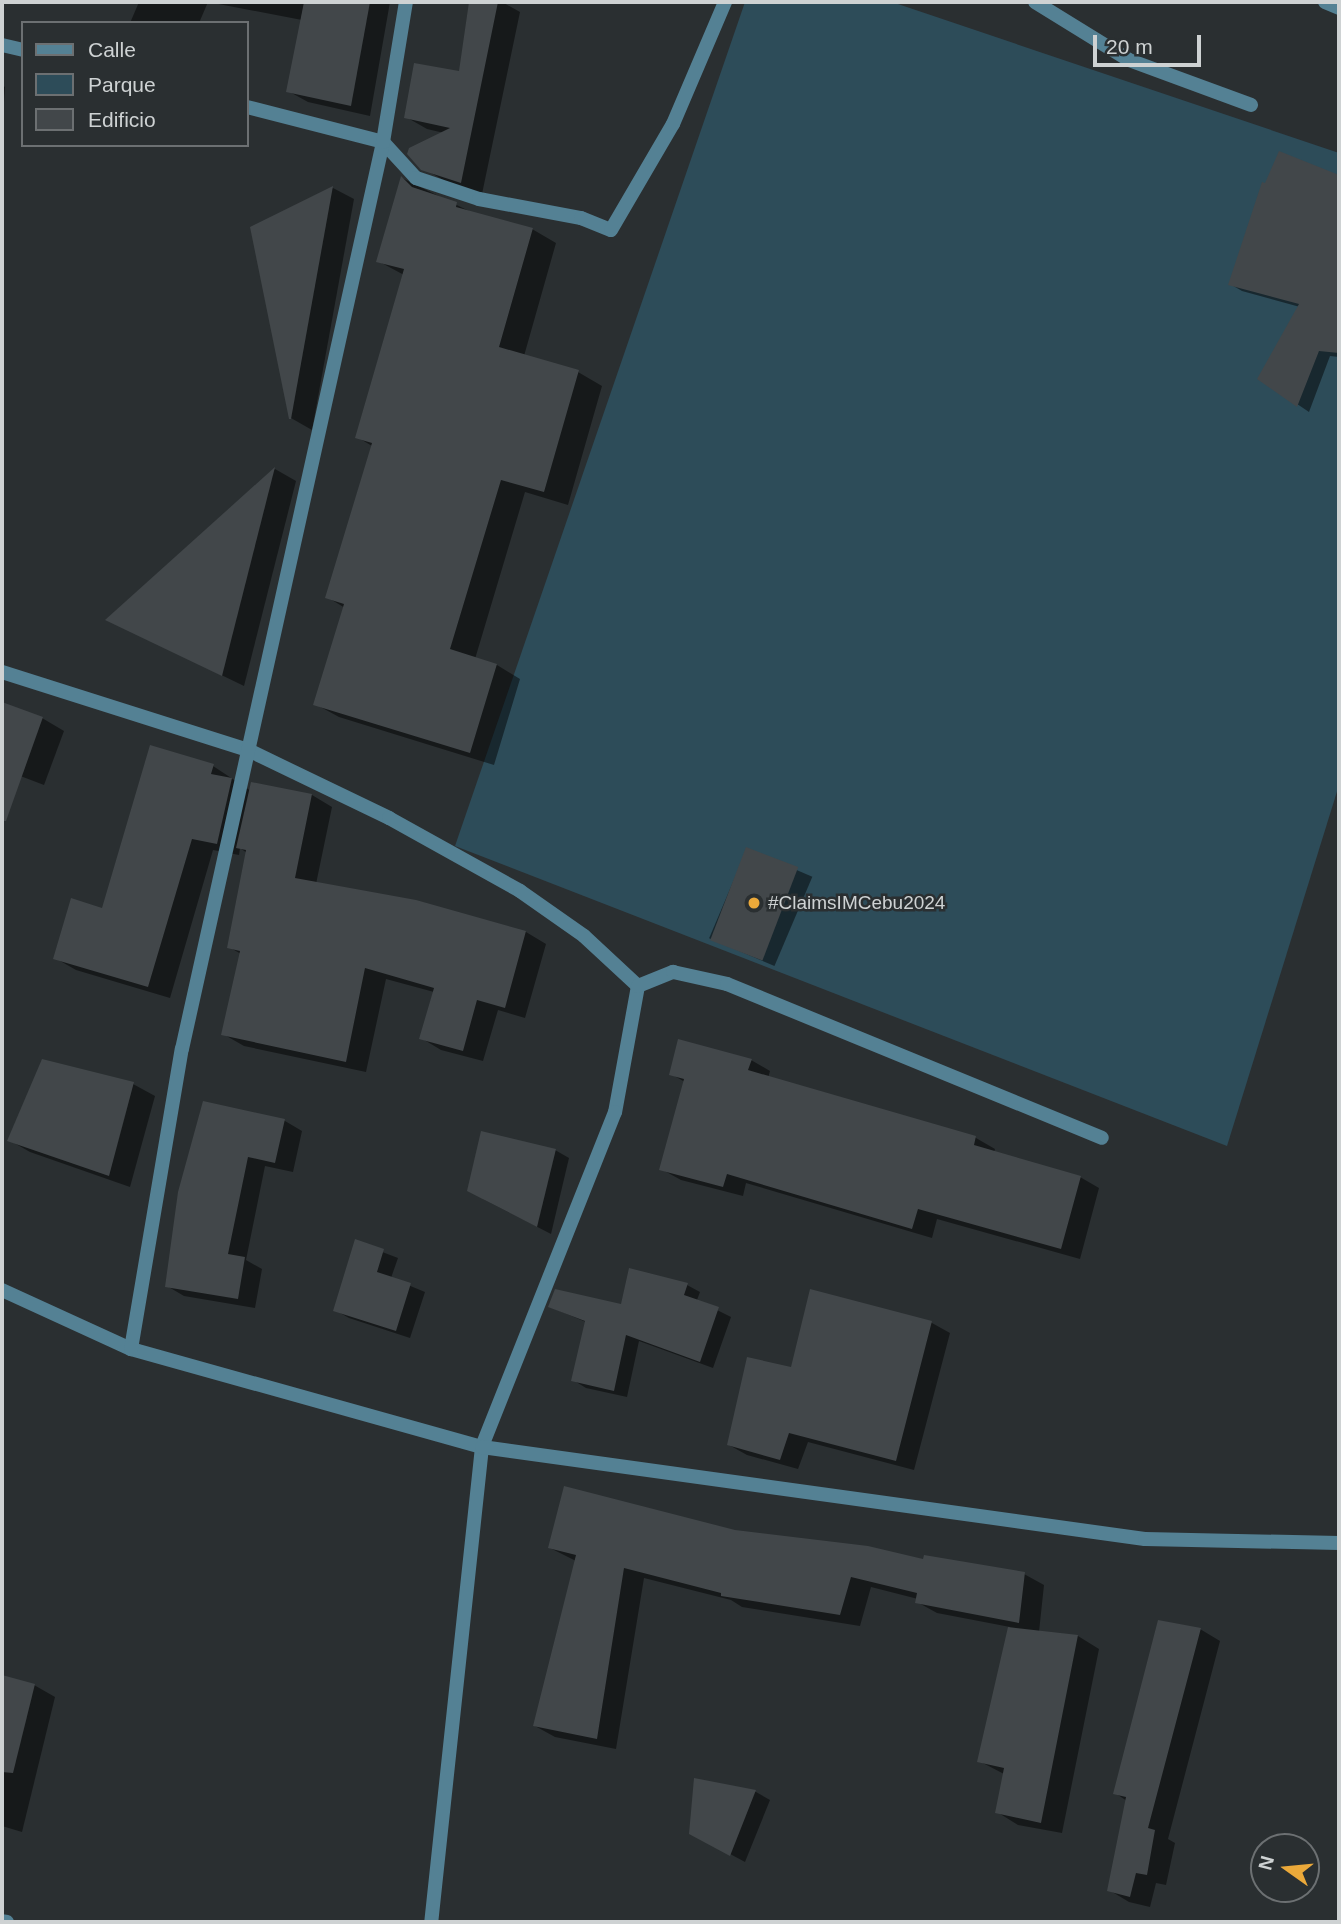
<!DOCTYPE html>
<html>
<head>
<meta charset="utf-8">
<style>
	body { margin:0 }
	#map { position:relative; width:1341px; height:1924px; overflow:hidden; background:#2a2f31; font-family:Arial,sans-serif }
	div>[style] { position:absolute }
	.green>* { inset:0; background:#2d4c59 }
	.shadow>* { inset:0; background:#0007; transform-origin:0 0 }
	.building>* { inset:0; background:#42474a; transform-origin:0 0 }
	.minor>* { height:14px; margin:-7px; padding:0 7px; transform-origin:7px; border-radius:7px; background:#548194 }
	.tertiary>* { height:14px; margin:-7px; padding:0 7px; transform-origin:7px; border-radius:7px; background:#548194 }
	.dots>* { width:19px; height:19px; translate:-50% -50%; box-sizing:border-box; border:4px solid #2a2f31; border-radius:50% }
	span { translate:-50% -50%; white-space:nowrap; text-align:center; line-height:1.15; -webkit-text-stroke:5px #2a2f31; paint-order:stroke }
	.poi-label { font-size:19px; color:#ced2d3 }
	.left { translate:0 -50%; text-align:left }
	.frame { position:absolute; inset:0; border:4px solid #ced2d3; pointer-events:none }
	.legend { position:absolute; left:21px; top:21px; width:228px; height:126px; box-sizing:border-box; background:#2a2f31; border:2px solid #6c7072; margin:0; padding:9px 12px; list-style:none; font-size:21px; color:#ced2d3 }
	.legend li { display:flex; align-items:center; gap:14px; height:35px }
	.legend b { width:35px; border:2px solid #6c7072 }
	.north { position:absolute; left:1250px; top:1833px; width:70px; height:70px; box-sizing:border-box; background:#2a2f31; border:2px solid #6c7072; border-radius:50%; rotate:285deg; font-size:19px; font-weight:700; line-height:28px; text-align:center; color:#ced2d3 }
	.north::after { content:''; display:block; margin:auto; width:24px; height:32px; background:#eba93a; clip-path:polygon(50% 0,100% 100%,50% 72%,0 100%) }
	.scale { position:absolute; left:1093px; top:35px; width:108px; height:32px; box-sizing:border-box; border:4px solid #ced2d3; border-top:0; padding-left:9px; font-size:21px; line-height:24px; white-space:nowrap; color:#ced2d3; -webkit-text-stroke:5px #2a2f31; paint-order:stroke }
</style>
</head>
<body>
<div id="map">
	<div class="green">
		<div style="clip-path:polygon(745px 2px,892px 2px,1339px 153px,1339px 785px,1227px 1146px,455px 846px)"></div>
	</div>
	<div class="shadow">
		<div style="clip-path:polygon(139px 2px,390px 2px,370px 116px,308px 102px,288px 91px,302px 20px,208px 2px,199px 23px,130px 23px)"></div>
		<div style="clip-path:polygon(471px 2px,502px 2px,520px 12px,482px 194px,445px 181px,423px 168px,444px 133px,427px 129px,406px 117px,461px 73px)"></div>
		<div style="clip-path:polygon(2px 85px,5px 87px,2px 132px)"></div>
		<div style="clip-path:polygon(402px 178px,473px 213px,532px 229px,556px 243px,524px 356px,578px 372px,602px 386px,568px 505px,525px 492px,475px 659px,497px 665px,520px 679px,494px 765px,339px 717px,315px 704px,345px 608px,327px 597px,372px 446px,357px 437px,404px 275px,378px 261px)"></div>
		<div style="clip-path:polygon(1331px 179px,1339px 183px,1339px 357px,1330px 356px,1309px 412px,1260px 379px,1300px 307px,1242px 291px,1230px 284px)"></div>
		<div style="clip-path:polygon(333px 188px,354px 199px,312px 430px,291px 418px,252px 228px)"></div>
		<div style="clip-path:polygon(275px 469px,296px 481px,244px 686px,108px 620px)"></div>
		<div style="clip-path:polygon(2px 704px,42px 718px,64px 731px,44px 785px,2px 769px)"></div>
		<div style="clip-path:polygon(213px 766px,251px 791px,252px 784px,312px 795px,332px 807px,316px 884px,416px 901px,526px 932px,546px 944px,525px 1018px,498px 1010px,483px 1061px,441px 1050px,421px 1038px,434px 992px,386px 979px,366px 1072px,244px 1046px,223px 1034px,241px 954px,229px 947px,247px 853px,240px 848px,239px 855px,213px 850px,170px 998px,76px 970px,55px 958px,103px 910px)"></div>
		<div style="left:747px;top:849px;width:71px;height:97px;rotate:23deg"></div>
		<div style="clip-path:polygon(751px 1060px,770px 1071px,768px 1078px,976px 1138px,995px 1149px,994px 1152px,1080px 1177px,1099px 1188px,1080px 1259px,937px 1219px,932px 1238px,746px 1183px,743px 1196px,681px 1180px,661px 1169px,685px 1082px,671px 1074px)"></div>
		<div style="clip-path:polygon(133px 1084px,155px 1096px,130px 1187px,30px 1152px,9px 1140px)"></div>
		<div style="clip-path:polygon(204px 1103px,285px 1121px,302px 1131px,293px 1172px,265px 1166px,246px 1260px,262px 1269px,255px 1308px,184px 1296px,167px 1286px)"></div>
		<div style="clip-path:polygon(555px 1150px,569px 1158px,551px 1234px,483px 1199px)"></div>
		<div style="clip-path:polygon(356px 1242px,398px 1258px,391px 1278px,425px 1292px,410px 1338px,349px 1318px,335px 1310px)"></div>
		<div style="clip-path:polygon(687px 1285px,700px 1292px,697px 1300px,731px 1317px,713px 1368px,639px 1341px,627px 1397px,586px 1388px,573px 1380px,586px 1322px,550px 1307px,622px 1306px)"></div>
		<div style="clip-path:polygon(812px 1292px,932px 1323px,950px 1333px,914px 1470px,808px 1442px,798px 1469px,747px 1455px,729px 1445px,792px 1370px)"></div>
		<div style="clip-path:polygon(735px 1532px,1024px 1574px,1044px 1585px,1039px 1632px,1078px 1636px,1099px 1649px,1062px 1833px,1018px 1825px,997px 1812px,1004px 1774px,979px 1761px,1010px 1627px,937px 1613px,917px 1602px,918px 1599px,871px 1587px,860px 1626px,742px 1607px,731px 1600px,644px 1578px,616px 1749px,555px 1737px,535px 1726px,576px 1561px,550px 1548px)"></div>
		<div style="clip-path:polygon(1200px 1629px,1220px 1641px,1168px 1839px,1175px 1843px,1166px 1885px,1156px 1883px,1150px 1907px,1129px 1902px,1109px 1890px,1127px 1801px,1115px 1793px)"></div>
		<div style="clip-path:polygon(2px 1677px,34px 1685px,55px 1697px,22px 1832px,2px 1826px)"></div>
		<div style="clip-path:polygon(696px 1780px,756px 1792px,770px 1800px,745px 1862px,706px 1841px)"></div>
	</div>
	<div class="building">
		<div style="clip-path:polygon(304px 2px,370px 2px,351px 106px,286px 92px)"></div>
		<div style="clip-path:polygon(469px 2px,498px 2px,461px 183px,421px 170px,407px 154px,409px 148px,450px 128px,404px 118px,414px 63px,459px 71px)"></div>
		<div style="clip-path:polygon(1279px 151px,1339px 175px,1339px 353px,1319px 351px,1297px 407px,1257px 379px,1299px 304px,1228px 285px,1262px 182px,1265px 183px)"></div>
		<div style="clip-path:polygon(401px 176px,412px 187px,457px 202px,456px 207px,533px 228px,499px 347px,579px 370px,544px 492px,501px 480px,450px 649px,497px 664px,470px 753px,313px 705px,344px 604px,325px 598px,372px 443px,355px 438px,404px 269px,376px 262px)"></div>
		<div style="clip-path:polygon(333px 186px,291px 419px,289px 419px,250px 227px)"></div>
		<div style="clip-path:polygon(275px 467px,222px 676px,105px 620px)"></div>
		<div style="clip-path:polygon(2px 702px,43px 717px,6px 821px,2px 821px)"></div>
		<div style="clip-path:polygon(150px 745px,214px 764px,211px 774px,232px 778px,217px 844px,192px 839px,148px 987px,53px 959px,71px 898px,102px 908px)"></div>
		<div style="clip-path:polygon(251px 782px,312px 794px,295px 878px,416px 900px,526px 931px,505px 1008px,477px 1000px,463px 1051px,419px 1039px,434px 988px,365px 968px,346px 1062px,221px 1035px,240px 951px,227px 948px,246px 850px,236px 848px)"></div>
		<div style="left:746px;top:847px;width:56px;height:100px;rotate:21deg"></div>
		<div style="clip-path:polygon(678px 1039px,752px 1059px,748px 1070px,976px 1136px,974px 1145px,1081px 1176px,1061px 1249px,918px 1209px,912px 1229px,727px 1174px,723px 1187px,659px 1170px,684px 1079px,669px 1075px)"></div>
		<div style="clip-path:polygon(42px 1059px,134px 1082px,109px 1176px,7px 1141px)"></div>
		<div style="clip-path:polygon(203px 1101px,285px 1119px,275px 1163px,248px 1157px,228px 1254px,245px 1257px,238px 1299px,165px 1287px,178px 1192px)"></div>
		<div style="clip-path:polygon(481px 1131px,556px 1149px,537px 1227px,467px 1191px)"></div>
		<div style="clip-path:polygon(355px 1239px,384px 1249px,377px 1272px,411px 1283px,396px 1331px,333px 1311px)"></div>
		<div style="clip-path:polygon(629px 1268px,688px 1283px,684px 1295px,719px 1307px,700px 1362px,626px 1335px,614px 1391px,571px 1381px,585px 1321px,548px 1307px,555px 1289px,621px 1304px)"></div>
		<div style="clip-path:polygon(810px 1289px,932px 1321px,896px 1461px,789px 1433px,780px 1460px,727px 1445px,747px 1357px,791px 1367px)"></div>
		<div style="clip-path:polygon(564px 1486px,735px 1530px,868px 1546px,923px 1559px,924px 1555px,1025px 1572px,1019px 1623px,915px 1603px,917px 1593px,851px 1577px,840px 1615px,721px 1596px,721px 1593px,624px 1568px,597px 1739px,533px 1726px,576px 1555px,548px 1548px)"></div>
		<div style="clip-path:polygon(1158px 1620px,1201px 1628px,1148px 1828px,1155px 1830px,1147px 1875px,1136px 1873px,1130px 1897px,1107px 1891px,1126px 1797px,1113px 1794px)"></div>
		<div style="clip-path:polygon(1008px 1627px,1078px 1635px,1041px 1823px,995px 1813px,1004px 1768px,977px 1762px)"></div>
		<div style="clip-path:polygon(2px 1675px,35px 1684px,13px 1773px,2px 1772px)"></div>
		<div style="clip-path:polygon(694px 1778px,756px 1790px,730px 1856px,689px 1834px)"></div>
	</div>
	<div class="minor">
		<div style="left:1035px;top:2px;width:110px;rotate:31.7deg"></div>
		<div style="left:1129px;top:60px;width:130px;rotate:20.2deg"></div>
		<div style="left:2px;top:45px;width:22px;rotate:13deg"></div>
		<div style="left:247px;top:107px;width:140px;rotate:14.4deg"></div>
		<div style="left:383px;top:142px;width:49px;rotate:47.5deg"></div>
		<div style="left:416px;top:178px;width:66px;rotate:18.4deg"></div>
		<div style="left:479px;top:199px;width:104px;rotate:10.6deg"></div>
		<div style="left:581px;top:218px;width:32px;rotate:22deg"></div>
		<div style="left:611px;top:230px;width:123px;rotate:-59.7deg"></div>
		<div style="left:673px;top:124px;width:133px;rotate:-66.9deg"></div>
		<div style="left:2px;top:672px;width:258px;rotate:17.6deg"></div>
		<div style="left:248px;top:750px;width:157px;rotate:25.7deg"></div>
		<div style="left:389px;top:818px;width:150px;rotate:29.1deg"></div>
		<div style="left:520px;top:891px;width:78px;rotate:35.1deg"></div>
		<div style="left:584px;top:936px;width:74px;rotate:42.8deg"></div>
		<div style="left:638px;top:986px;width:128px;rotate:100.3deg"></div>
		<div style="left:615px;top:1112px;width:360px;rotate:111.7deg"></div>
		<div style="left:482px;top:1447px;width:478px;rotate:96.1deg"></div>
		<div style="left:638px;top:986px;width:38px;rotate:-22deg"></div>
		<div style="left:673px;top:972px;width:55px;rotate:12.5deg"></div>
		<div style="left:727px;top:984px;width:405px;rotate:22.3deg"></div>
		<div style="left:2px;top:1290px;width:142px;rotate:24.6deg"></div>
		<div style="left:131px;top:1349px;width:364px;rotate:15.6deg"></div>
		<div style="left:482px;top:1447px;width:669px;rotate:7.9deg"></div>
		<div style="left:1145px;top:1539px;width:194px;rotate:1.2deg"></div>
		<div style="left:131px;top:1349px;width:304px;rotate:-80.4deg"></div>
		<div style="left:182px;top:1049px;width:929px;rotate:-77.5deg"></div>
		<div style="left:383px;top:142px;width:142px;rotate:-80.7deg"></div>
		<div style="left:2px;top:1921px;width:5px;rotate:11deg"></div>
	</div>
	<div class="tertiary">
		<div style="left:1325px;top:2px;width:15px;rotate:23deg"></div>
	</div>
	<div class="dots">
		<div style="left:754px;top:903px;background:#eba93a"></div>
	</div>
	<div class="poi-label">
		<span class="left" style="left:768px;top:903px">#ClaimsIMCebu2024</span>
	</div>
	<div class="frame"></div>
	<ul class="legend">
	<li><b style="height:9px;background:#548194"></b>Calle</li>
	<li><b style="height:19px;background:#2d4c59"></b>Parque</li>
	<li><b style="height:19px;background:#42474a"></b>Edificio</li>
	</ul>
	<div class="north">N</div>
	<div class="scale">20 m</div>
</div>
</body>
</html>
